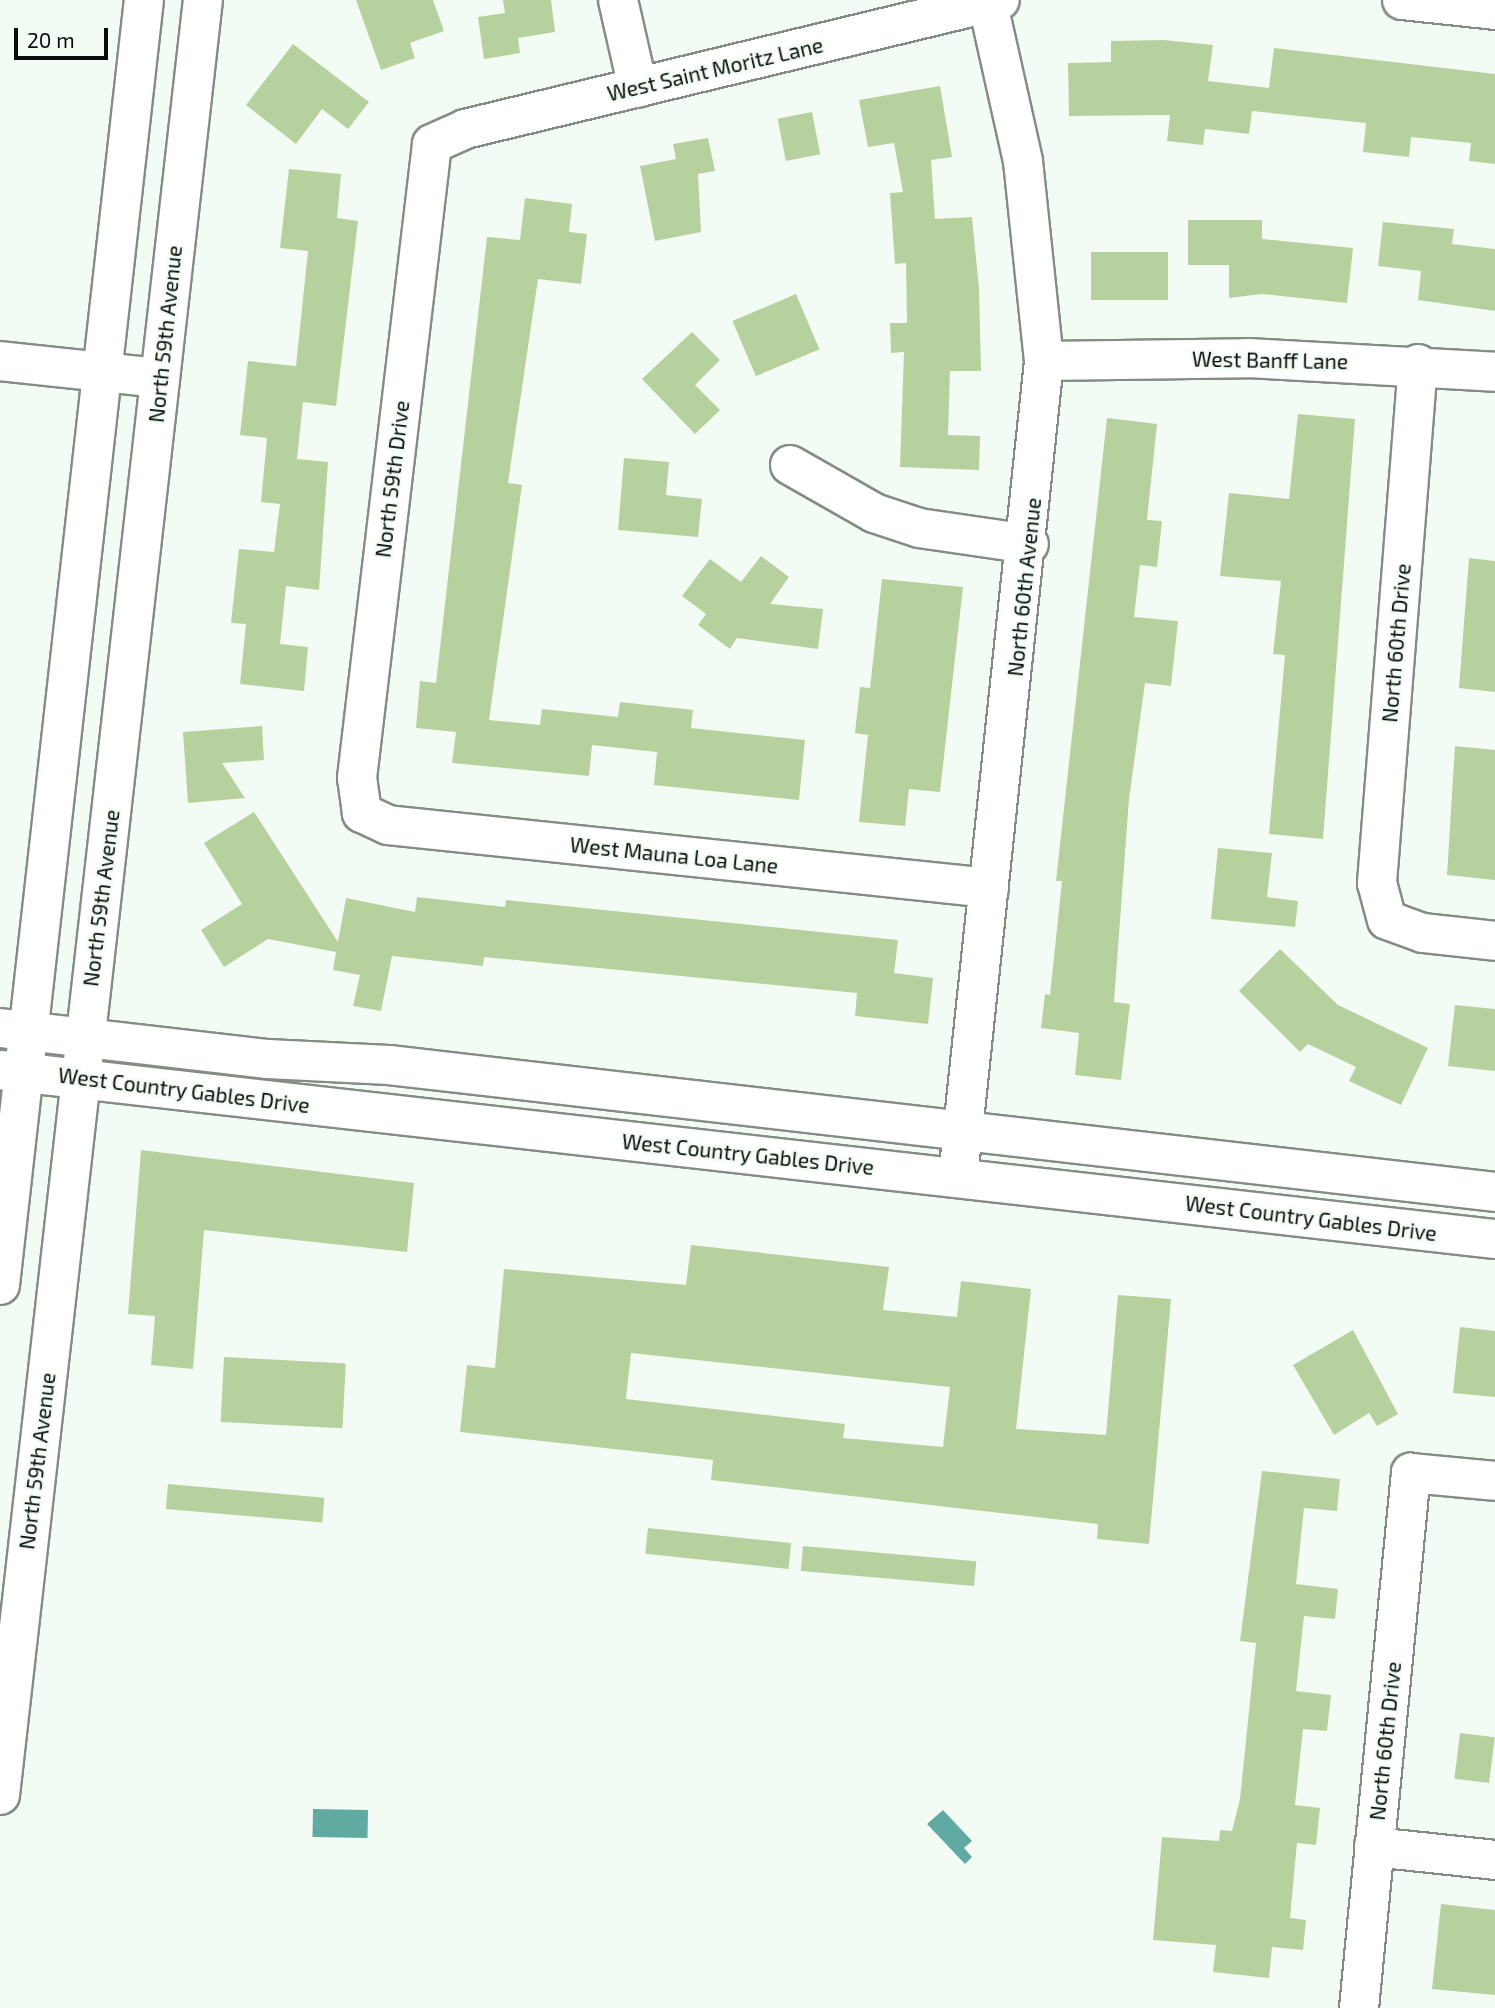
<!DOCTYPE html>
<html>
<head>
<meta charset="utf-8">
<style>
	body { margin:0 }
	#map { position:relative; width:1495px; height:2008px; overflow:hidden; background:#f3fcf4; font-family:"Exo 2",sans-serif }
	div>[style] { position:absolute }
	.water>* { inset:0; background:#61aaa1; transform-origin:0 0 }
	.building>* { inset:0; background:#b7d19e; transform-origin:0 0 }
	.roads { filter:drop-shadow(2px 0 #848c85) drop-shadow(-2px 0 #848c85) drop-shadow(0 2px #848c85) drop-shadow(0 -2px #848c85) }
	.minor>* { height:38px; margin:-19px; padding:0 19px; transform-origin:19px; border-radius:19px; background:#fff }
	.tertiary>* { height:38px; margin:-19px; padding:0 19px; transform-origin:19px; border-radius:19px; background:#fff }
	.secondary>* { height:38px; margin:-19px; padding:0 19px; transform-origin:19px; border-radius:19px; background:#fff }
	span { translate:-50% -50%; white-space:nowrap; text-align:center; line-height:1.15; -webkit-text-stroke:5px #f3fcf4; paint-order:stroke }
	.street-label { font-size:21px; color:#090c0a }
	.scale { position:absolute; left:14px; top:28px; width:94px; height:32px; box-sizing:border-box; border:4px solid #090c0a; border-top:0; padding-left:9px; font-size:21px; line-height:24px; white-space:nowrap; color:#090c0a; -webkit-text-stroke:5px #f3fcf4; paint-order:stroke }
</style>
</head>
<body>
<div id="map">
	<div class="water">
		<div style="left:313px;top:1809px;width:55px;height:28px;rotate:1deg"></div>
		<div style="clip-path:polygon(943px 1810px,972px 1841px,964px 1848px,972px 1857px,965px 1864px,927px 1824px)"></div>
	</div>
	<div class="building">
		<div style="clip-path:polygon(356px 0,433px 0,444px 31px,410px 43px,415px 58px,381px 70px)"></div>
		<div style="clip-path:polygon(503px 0,551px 0,555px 32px,518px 38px,520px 53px,484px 59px,478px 17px,505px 13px)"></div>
		<div style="clip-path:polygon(1164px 40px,1213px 45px,1208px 81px,1269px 88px,1274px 48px,1495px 74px,1495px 164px,1469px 161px,1471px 143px,1411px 137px,1409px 157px,1363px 152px,1366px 123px,1252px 111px,1249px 134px,1205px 129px,1203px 145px,1167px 141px,1170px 115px,1069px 116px,1068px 63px,1111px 62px,1111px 41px)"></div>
		<div style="clip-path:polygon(293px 44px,369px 102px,348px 129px,322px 109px,296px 144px,246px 105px)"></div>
		<div style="clip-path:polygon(940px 86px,952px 157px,931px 160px,935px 219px,972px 217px,979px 289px,981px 371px,950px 371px,948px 435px,980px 436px,979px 470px,900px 467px,904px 352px,891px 353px,890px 323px,907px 323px,906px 263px,895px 264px,890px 193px,903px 192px,894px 143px,868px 147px,859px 100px)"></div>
		<div style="left:812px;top:112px;width:43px;height:35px;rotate:79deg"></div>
		<div style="clip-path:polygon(708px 138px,715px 171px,698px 174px,701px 232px,655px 241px,640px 166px,676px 159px,673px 144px)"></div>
		<div style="clip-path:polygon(289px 169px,341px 174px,337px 218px,358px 221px,336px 406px,303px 402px,297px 459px,328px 462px,319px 590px,286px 586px,280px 644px,308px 647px,304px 691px,240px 684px,246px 624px,231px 623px,239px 549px,274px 552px,280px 504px,261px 502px,267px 438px,240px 435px,248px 361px,296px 366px,308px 251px,280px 248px)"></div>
		<div style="clip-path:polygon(525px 198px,572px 204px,569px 232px,587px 234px,581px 284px,538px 279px,508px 483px,522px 485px,489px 720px,540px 725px,542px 709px,618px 717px,620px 702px,693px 710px,691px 728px,805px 740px,799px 800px,654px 785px,657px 752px,592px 745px,589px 776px,452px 763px,456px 732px,416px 728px,420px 681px,436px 683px,487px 237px,520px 240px)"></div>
		<div style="clip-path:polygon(1188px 220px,1262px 220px,1262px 239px,1353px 248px,1347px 303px,1262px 294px,1229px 298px,1229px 265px,1188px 265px)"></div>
		<div style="clip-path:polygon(1383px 222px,1454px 229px,1452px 244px,1495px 249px,1495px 311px,1418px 300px,1421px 271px,1378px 266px)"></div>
		<div style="left:1091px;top:252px;width:77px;height:48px"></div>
		<div style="left:796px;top:294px;width:60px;height:69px;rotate:67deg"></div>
		<div style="clip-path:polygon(692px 332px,720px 360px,695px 385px,720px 410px,695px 434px,642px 379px)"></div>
		<div style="clip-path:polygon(1298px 414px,1355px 419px,1323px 839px,1269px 834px,1285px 655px,1273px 654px,1281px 581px,1220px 576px,1229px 493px,1289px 499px)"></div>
		<div style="clip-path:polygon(1107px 418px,1157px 424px,1147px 520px,1162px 521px,1157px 567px,1140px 565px,1134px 617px,1178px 621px,1171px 686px,1145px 683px,1129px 799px,1114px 1002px,1130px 1004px,1121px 1080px,1075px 1075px,1079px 1033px,1041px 1028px,1045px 994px,1050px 995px,1062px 881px,1056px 881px)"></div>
		<div style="clip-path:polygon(624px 458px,669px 462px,666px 495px,702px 499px,698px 537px,618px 530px)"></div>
		<div style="clip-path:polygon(761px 556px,789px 577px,770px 604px,823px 609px,818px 649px,737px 638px,730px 649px,698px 625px,706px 614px,682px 596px,710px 559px,741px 582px)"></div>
		<div style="clip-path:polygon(1469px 558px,1495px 561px,1495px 692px,1459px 688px)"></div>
		<div style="clip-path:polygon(882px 579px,963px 587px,940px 792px,909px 789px,905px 826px,859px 822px,868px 735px,855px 733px,860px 687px,870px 688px)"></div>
		<div style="clip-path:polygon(262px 726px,264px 760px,222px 763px,245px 798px,188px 803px,183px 732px)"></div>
		<div style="clip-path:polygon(1455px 746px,1495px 750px,1495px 880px,1447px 875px)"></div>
		<div style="clip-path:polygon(254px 812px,338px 942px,346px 898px,415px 912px,417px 897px,505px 907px,506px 900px,898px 940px,894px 973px,933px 978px,928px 1024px,855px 1016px,857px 993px,484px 957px,483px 966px,392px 956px,381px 1011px,353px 1006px,360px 975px,333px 970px,336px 952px,268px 939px,224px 967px,201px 930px,242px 904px,204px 843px)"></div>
		<div style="clip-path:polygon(1218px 848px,1272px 853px,1267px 897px,1298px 901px,1295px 927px,1211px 919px)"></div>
		<div style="clip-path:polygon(1280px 949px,1338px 1005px,1428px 1048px,1401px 1105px,1349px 1081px,1356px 1067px,1308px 1044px,1300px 1052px,1239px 991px)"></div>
		<div style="clip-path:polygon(1455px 1005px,1495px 1009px,1495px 1071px,1448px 1066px)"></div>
		<div style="clip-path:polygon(141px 1150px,414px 1183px,407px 1252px,204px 1230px,193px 1369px,151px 1365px,155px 1316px,128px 1314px)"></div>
		<div style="clip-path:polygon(evenodd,691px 1245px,889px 1267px,883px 1310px,957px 1317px,961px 1281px,1031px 1289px,1016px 1429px,1106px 1435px,1118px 1295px,1171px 1299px,1149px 1544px,1097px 1539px,1098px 1524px,711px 1480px,713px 1460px,460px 1432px,467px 1365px,495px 1368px,504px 1269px,686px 1285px,691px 1245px,631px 1353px,950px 1387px,943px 1447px,843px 1438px,845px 1424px,626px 1399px,631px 1353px)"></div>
		<div style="clip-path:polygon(1460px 1327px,1495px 1331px,1495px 1397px,1453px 1393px)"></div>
		<div style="clip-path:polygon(1353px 1330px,1398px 1414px,1377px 1426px,1369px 1413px,1334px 1435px,1293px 1365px)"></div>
		<div style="left:224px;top:1357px;width:122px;height:65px;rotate:3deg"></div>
		<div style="clip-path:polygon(1262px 1471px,1340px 1479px,1337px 1511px,1304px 1508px,1296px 1584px,1338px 1589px,1335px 1619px,1304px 1616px,1296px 1691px,1331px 1695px,1327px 1731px,1303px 1729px,1295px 1805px,1320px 1808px,1316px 1845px,1297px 1843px,1290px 1918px,1306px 1920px,1303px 1950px,1272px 1947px,1269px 1978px,1213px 1972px,1216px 1945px,1153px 1940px,1162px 1837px,1219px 1841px,1220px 1830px,1232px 1831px,1240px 1799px,1256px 1643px,1240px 1641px)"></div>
		<div style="left:168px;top:1484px;width:157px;height:25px;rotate:5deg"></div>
		<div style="left:648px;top:1528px;width:144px;height:26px;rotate:6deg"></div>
		<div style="left:803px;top:1546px;width:174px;height:25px;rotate:5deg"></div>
		<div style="left:1460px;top:1733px;width:35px;height:46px;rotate:7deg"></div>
		<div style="clip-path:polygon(1441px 1904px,1495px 1910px,1495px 1995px,1432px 1989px)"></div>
	</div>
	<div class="roads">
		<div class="minor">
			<div style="left:618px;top:0;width:90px;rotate:77.2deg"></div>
			<div style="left:1402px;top:0;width:94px;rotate:6.1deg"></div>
			<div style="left:0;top:361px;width:161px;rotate:6.1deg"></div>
			<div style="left:1044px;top:361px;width:204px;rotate:-0.8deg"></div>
			<div style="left:1248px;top:358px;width:247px;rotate:3.2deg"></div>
			<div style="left:1418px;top:364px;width:521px;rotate:94.52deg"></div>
			<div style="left:1377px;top:883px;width:38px;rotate:75deg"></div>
			<div style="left:1387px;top:920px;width:38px;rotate:20deg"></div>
			<div style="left:1423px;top:933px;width:72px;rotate:6.3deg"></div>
			<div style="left:790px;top:465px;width:97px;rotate:29.7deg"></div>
			<div style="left:874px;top:513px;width:47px;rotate:18.4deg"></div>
			<div style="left:919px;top:528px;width:111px;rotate:8.3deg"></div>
			<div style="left:989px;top:888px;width:604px;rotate:-174.02deg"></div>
			<div style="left:388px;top:825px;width:29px;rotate:-155deg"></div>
			<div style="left:362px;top:813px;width:35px;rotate:-98deg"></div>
			<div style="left:357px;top:778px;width:638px;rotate:-83.25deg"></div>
			<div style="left:432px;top:144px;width:36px;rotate:-24deg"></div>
			<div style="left:465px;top:129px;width:550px;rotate:-13.56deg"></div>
			<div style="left:958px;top:1177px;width:821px;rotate:-83.98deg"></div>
			<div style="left:1044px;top:361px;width:201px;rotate:-96deg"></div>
			<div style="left:1023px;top:161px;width:165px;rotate:-102.6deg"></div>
			<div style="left:1374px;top:1847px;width:122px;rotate:6.1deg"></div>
			<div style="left:1359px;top:2008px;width:538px;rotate:-84.45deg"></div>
			<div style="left:1411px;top:1473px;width:84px;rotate:5.4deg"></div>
		</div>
		<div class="tertiary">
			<div style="left:0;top:1028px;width:270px;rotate:6.6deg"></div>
			<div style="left:268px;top:1059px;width:121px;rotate:2.8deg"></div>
			<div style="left:389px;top:1065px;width:1113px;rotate:6.55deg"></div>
			<div style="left:0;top:1070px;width:1505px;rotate:6.45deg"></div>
		</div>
		<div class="secondary">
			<div style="left:0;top:1285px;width:1293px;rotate:-83.61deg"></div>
			<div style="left:0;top:1795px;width:1806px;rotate:-83.55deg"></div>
		</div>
	</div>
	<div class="street-label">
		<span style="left:715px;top:69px;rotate:-13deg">West Saint Moritz Lane</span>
		<span style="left:165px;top:334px;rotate:-84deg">North 59th Avenue</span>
		<span style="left:1270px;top:360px;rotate:1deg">West Banff Lane</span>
		<span style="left:392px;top:479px;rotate:-83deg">North 59th Drive</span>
		<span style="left:1024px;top:587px;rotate:-84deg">North 60th Avenue</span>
		<span style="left:1396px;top:643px;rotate:-85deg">North 60th Drive</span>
		<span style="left:674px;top:855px;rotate:6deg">West Mauna Loa Lane</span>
		<span style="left:101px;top:898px;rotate:-83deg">North 59th Avenue</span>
		<span style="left:184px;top:1090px;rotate:7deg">West Country Gables Drive</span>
		<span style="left:748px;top:1154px;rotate:6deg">West Country Gables Drive</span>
		<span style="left:1311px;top:1218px;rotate:7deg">West Country Gables Drive</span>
		<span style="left:37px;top:1461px;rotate:-83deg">North 59th Avenue</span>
		<span style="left:1385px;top:1741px;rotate:-84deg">North 60th Drive</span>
	</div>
	<div class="scale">20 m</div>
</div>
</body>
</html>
